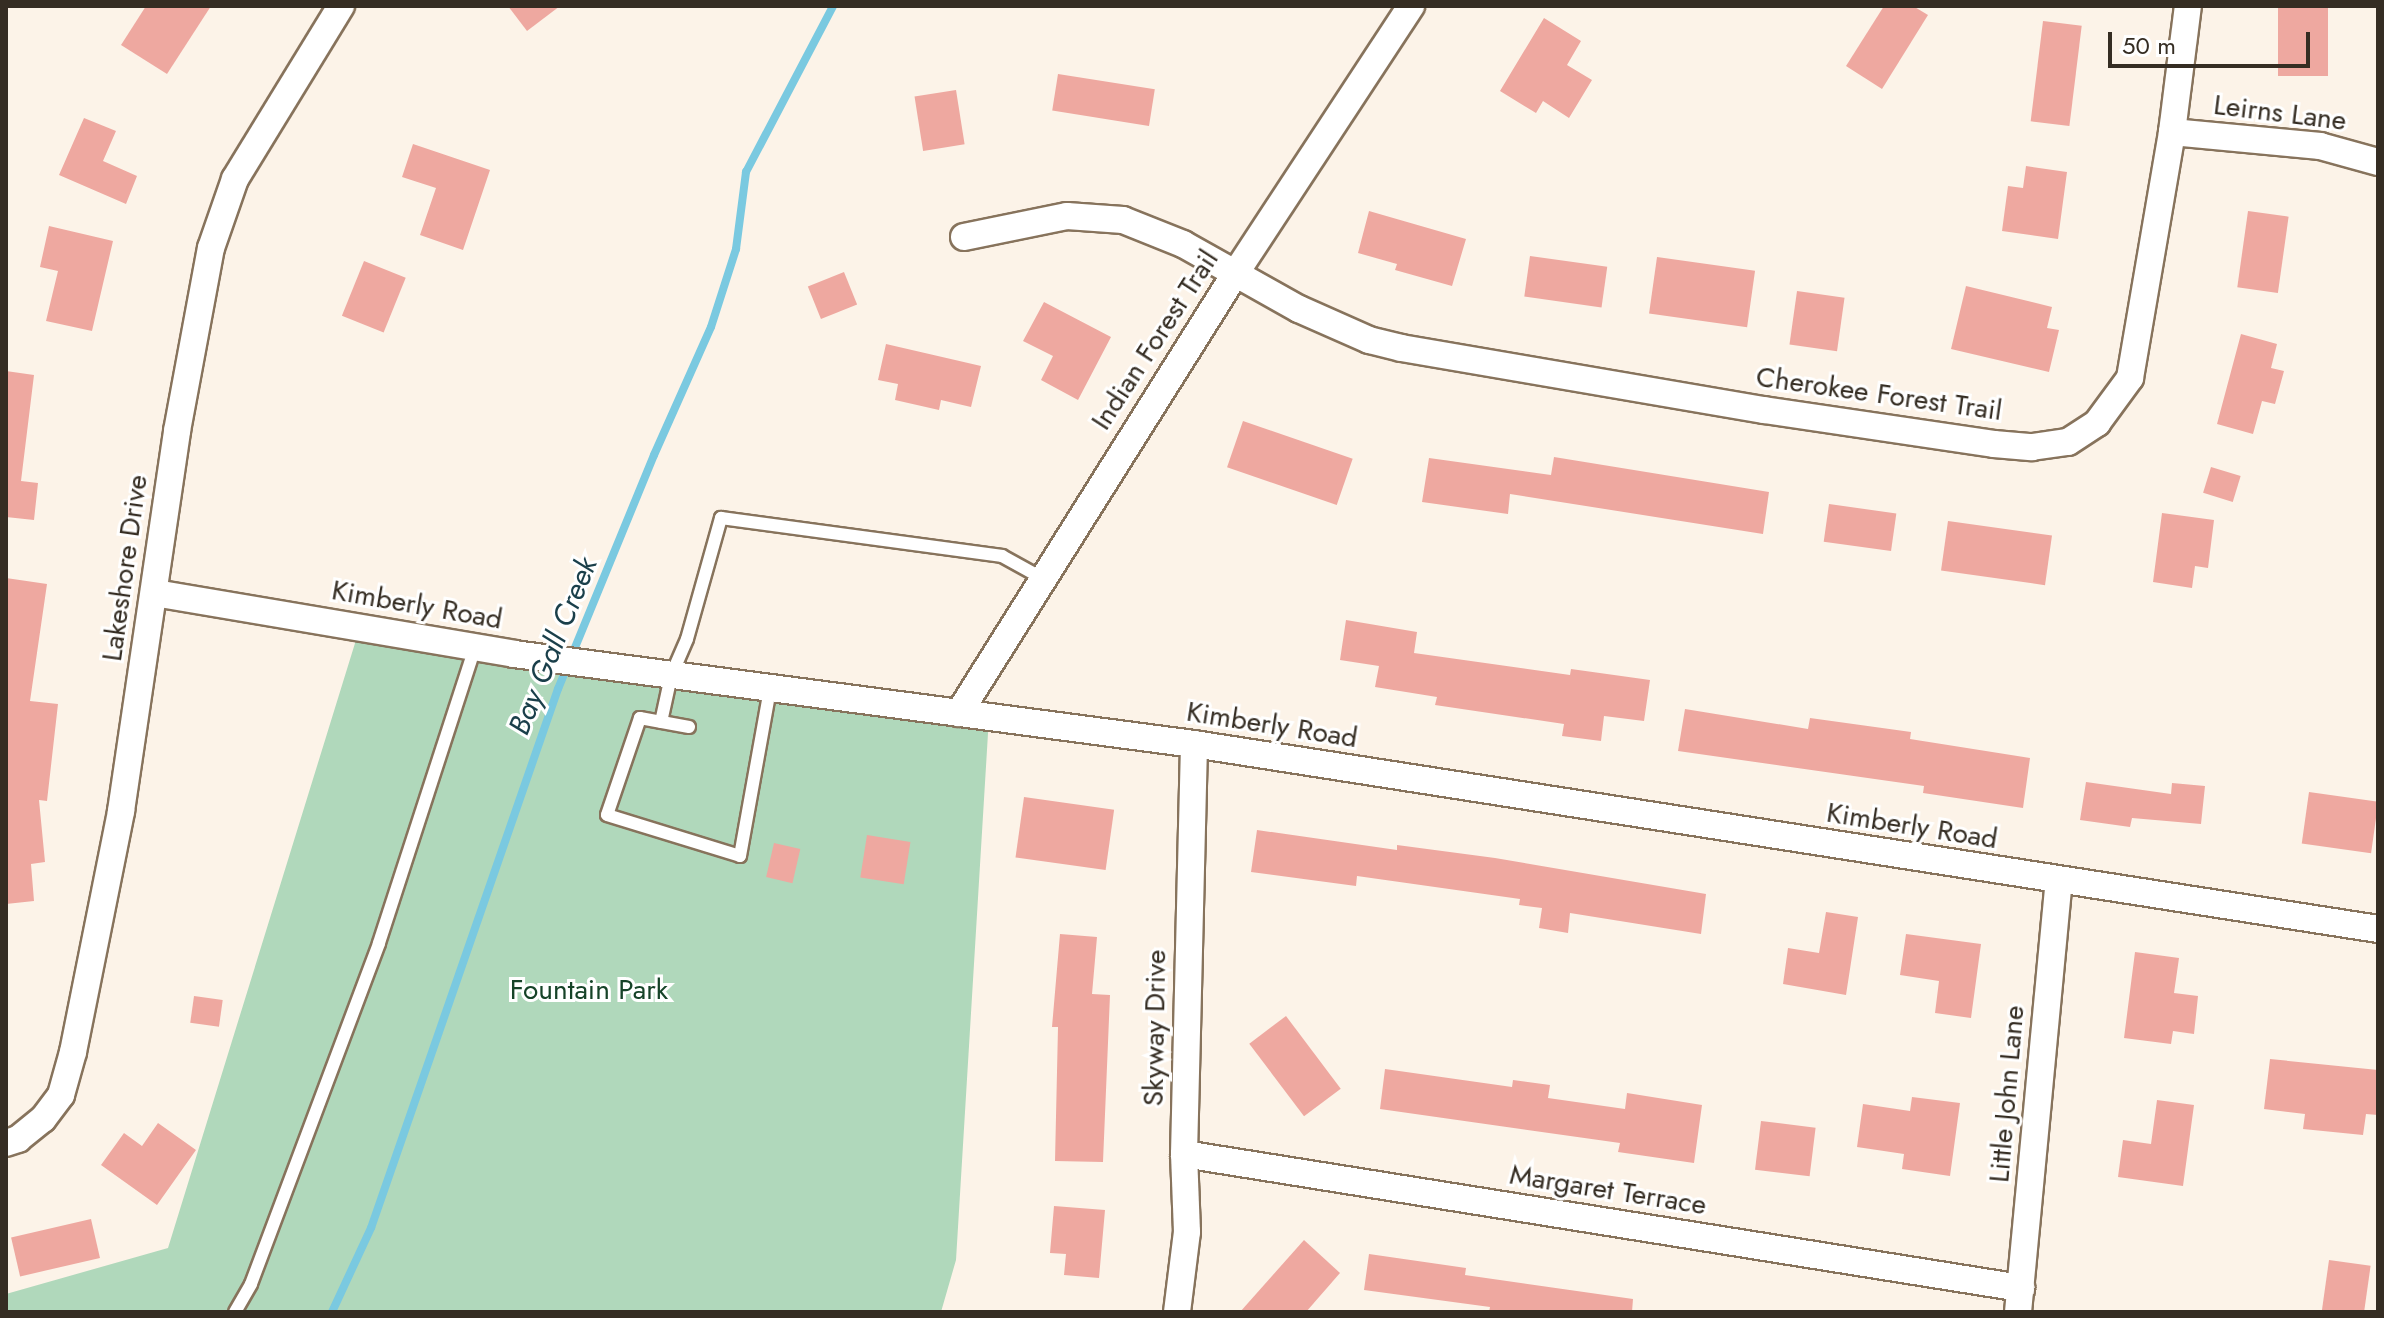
<!DOCTYPE html>
<html>
<head>
<meta charset="utf-8">
<style>
	body { margin:0 }
	#map { position:relative; width:2384px; height:1318px; overflow:hidden; background:#fcf3e8; font-family:Jost,sans-serif }
	div>[style] { position:absolute }
	.green>* { inset:0; background:#b0d8bb }
	.stream>* { height:8px; margin:-4px; padding:0 4px; transform-origin:4px; border-radius:4px; background:#7ac9e0 }
	.building>* { inset:0; background:#eea8a0; transform-origin:0 0 }
	.roads { filter:drop-shadow(2px 0 #87735c) drop-shadow(-2px 0 #87735c) drop-shadow(0 2px #87735c) drop-shadow(0 -2px #87735c) }
	.lane>* { height:12px; margin:-6px; padding:0 6px; transform-origin:6px; border-radius:6px; background:#fff }
	.street>* { height:26px; margin:-13px; padding:0 13px; transform-origin:13px; border-radius:13px; background:#fff }
	span { translate:-50% -50%; white-space:nowrap; text-align:center; line-height:1.15; -webkit-text-stroke:6px #fff; paint-order:stroke }
	.street-label { font-size:28px; color:#352d23 }
	.park-label { font-size:28px; color:#164328 }
	.water-label { font-size:30px; color:#1a3f4a; font-style:italic }
	.frame { position:absolute; inset:0; border:8px solid #352d23; pointer-events:none }
	.scale { position:absolute; left:2108px; top:32px; width:202px; height:36px; box-sizing:border-box; border:4px solid #352d23; border-top:0; padding-left:10px; font-size:24px; line-height:28px; white-space:nowrap; color:#352d23; -webkit-text-stroke:6px #fff; paint-order:stroke }
</style>
</head>
<body>
<div id="map">
	<div class="green">
		<div style="clip-path:polygon(360px 627px,989px 717px,956px 1260px,941px 1312px,6px 1312px,6px 1294px,168px 1248px)"></div>
	</div>
	<div class="stream">
		<div style="left:332px;top:1312px;width:93px;rotate:-65.1deg"></div>
		<div style="left:371px;top:1228px;width:571px;rotate:-70.87deg"></div>
		<div style="left:558px;top:689px;width:253px;rotate:-67.7deg"></div>
		<div style="left:654px;top:455px;width:140px;rotate:-66deg"></div>
		<div style="left:711px;top:327px;width:82px;rotate:-72.2deg"></div>
		<div style="left:736px;top:249px;width:78px;rotate:-82.6deg"></div>
		<div style="left:746px;top:172px;width:187px;rotate:-62.3deg"></div>
	</div>
	<div class="building">
		<div style="clip-path:polygon(146px 6px,211px 6px,167px 74px,121px 45px)"></div>
		<div style="clip-path:polygon(508px 6px,560px 6px,527px 31px)"></div>
		<div style="clip-path:polygon(1884px 6px,1913px 6px,1928px 15px,1882px 89px,1846px 66px)"></div>
		<div style="left:2278px;top:6px;width:50px;height:70px"></div>
		<div style="clip-path:polygon(1544px 18px,1581px 41px,1567px 65px,1592px 80px,1569px 118px,1543px 101px,1536px 113px,1500px 91px)"></div>
		<div style="left:2043px;top:21px;width:39px;height:101px;rotate:7deg"></div>
		<div style="left:1058px;top:74px;width:98px;height:37px;rotate:9deg"></div>
		<div style="left:956px;top:90px;width:55px;height:42px;rotate:81deg"></div>
		<div style="clip-path:polygon(84px 118px,116px 131px,103px 161px,137px 176px,126px 204px,59px 175px)"></div>
		<div style="clip-path:polygon(413px 144px,490px 170px,463px 250px,420px 235px,436px 188px,402px 177px)"></div>
		<div style="clip-path:polygon(2026px 166px,2067px 172px,2058px 239px,2002px 231px,2008px 186px,2023px 188px)"></div>
		<div style="clip-path:polygon(1369px 211px,1466px 239px,1452px 286px,1395px 270px,1397px 264px,1358px 253px)"></div>
		<div style="left:2248px;top:211px;width:41px;height:77px;rotate:8deg"></div>
		<div style="clip-path:polygon(49px 226px,113px 241px,92px 331px,46px 321px,58px 271px,40px 267px)"></div>
		<div style="left:1530px;top:256px;width:78px;height:41px;rotate:8deg"></div>
		<div style="left:1657px;top:257px;width:99px;height:57px;rotate:8deg"></div>
		<div style="left:364px;top:261px;width:45px;height:59px;rotate:22deg"></div>
		<div style="left:844px;top:272px;width:35px;height:39px;rotate:68deg"></div>
		<div style="clip-path:polygon(1966px 286px,2052px 307px,2047px 328px,2059px 330px,2049px 372px,1951px 349px)"></div>
		<div style="left:1797px;top:291px;width:48px;height:54px;rotate:8deg"></div>
		<div style="clip-path:polygon(1044px 302px,1111px 337px,1078px 400px,1041px 380px,1053px 356px,1023px 341px)"></div>
		<div style="clip-path:polygon(2241px 334px,2277px 344px,2271px 368px,2284px 371px,2275px 404px,2262px 401px,2253px 434px,2217px 424px)"></div>
		<div style="clip-path:polygon(886px 344px,981px 366px,971px 407px,941px 400px,939px 410px,895px 400px,898px 384px,878px 380px)"></div>
		<div style="clip-path:polygon(6px 371px,34px 375px,21px 481px,38px 483px,34px 520px,6px 517px)"></div>
		<div style="left:1243px;top:421px;width:116px;height:49px;rotate:19deg"></div>
		<div style="clip-path:polygon(1554px 457px,1769px 492px,1763px 534px,1510px 494px,1508px 514px,1422px 502px,1429px 458px,1551px 475px)"></div>
		<div style="left:2211px;top:467px;width:31px;height:27px;rotate:17deg"></div>
		<div style="left:1829px;top:504px;width:68px;height:38px;rotate:8deg"></div>
		<div style="clip-path:polygon(2162px 513px,2214px 520px,2208px 568px,2195px 566px,2192px 588px,2153px 582px)"></div>
		<div style="left:1948px;top:521px;width:105px;height:50px;rotate:8deg"></div>
		<div style="clip-path:polygon(6px 578px,47px 584px,30px 701px,58px 704px,47px 801px,39px 800px,45px 862px,31px 864px,34px 901px,6px 904px)"></div>
		<div style="clip-path:polygon(1346px 620px,1417px 632px,1414px 653px,1570px 675px,1571px 669px,1650px 680px,1644px 721px,1604px 716px,1601px 741px,1562px 736px,1564px 724px,1435px 705px,1437px 697px,1375px 687px,1379px 666px,1340px 660px)"></div>
		<div style="clip-path:polygon(1685px 709px,1808px 729px,1810px 718px,1911px 732px,1910px 739px,2030px 758px,2023px 808px,1923px 793px,1924px 786px,1678px 751px)"></div>
		<div style="clip-path:polygon(2086px 782px,2171px 794px,2172px 783px,2205px 786px,2201px 824px,2132px 818px,2130px 827px,2080px 820px)"></div>
		<div style="left:2309px;top:792px;width:70px;height:52px;rotate:8deg"></div>
		<div style="left:1024px;top:797px;width:91px;height:61px;rotate:8deg"></div>
		<div style="clip-path:polygon(1257px 830px,1397px 850px,1397px 845px,1495px 858px,1706px 894px,1701px 934px,1570px 913px,1568px 933px,1539px 928px,1542px 908px,1519px 905px,1520px 899px,1357px 876px,1356px 886px,1251px 872px)"></div>
		<div style="left:867px;top:835px;width:44px;height:43px;rotate:9deg"></div>
		<div style="left:774px;top:843px;width:27px;height:35px;rotate:13deg"></div>
		<div style="clip-path:polygon(1826px 912px,1858px 917px,1846px 995px,1783px 984px,1788px 948px,1819px 953px)"></div>
		<div style="clip-path:polygon(1060px 934px,1097px 937px,1092px 994px,1110px 995px,1103px 1162px,1055px 1161px,1058px 1027px,1052px 1027px)"></div>
		<div style="clip-path:polygon(1906px 934px,1981px 944px,1971px 1018px,1935px 1013px,1939px 981px,1900px 975px)"></div>
		<div style="clip-path:polygon(2135px 952px,2179px 958px,2174px 993px,2198px 996px,2194px 1034px,2173px 1031px,2171px 1044px,2124px 1038px)"></div>
		<div style="left:194px;top:996px;width:29px;height:27px;rotate:8deg"></div>
		<div style="left:1286px;top:1016px;width:91px;height:46px;rotate:53deg"></div>
		<div style="clip-path:polygon(2270px 1059px,2378px 1070px,2378px 1115px,2366px 1114px,2363px 1135px,2303px 1129px,2305px 1114px,2264px 1109px)"></div>
		<div style="clip-path:polygon(1385px 1069px,1512px 1087px,1513px 1080px,1550px 1085px,1548px 1098px,1625px 1109px,1627px 1093px,1702px 1105px,1694px 1163px,1618px 1152px,1620px 1143px,1380px 1109px)"></div>
		<div style="clip-path:polygon(1912px 1097px,1960px 1103px,1950px 1176px,1902px 1169px,1904px 1154px,1857px 1147px,1863px 1104px,1910px 1111px)"></div>
		<div style="clip-path:polygon(2157px 1100px,2194px 1105px,2183px 1186px,2118px 1177px,2123px 1140px,2151px 1144px)"></div>
		<div style="left:1761px;top:1121px;width:55px;height:49px;rotate:7deg"></div>
		<div style="clip-path:polygon(158px 1123px,196px 1150px,157px 1205px,101px 1165px,124px 1133px,142px 1146px)"></div>
		<div style="clip-path:polygon(1054px 1206px,1105px 1210px,1099px 1278px,1064px 1275px,1066px 1254px,1050px 1253px)"></div>
		<div style="left:91px;top:1219px;width:40px;height:82px;rotate:77deg"></div>
		<div style="clip-path:polygon(1304px 1240px,1340px 1273px,1306px 1312px,1240px 1312px)"></div>
		<div style="clip-path:polygon(1369px 1254px,1466px 1268px,1465px 1275px,1633px 1299px,1632px 1312px,1489px 1312px,1490px 1307px,1364px 1290px)"></div>
		<div style="left:2329px;top:1260px;width:42px;height:52px;rotate:8deg"></div>
	</div>
	<div class="roads">
		<div class="lane">
			<div style="left:661px;top:722px;width:47px;rotate:-77.7deg"></div>
			<div style="left:671px;top:676px;width:40px;rotate:-66.6deg"></div>
			<div style="left:687px;top:639px;width:126px;rotate:-74.3deg"></div>
			<div style="left:721px;top:518px;width:284px;rotate:7.7deg"></div>
			<div style="left:1002px;top:556px;width:46px;rotate:28.8deg"></div>
			<div style="left:689px;top:727px;width:50px;rotate:-169.6deg"></div>
			<div style="left:640px;top:718px;width:102px;rotate:108.8deg"></div>
			<div style="left:607px;top:815px;width:139px;rotate:17.1deg"></div>
			<div style="left:740px;top:856px;width:170px;rotate:-79.8deg"></div>
			<div style="left:235px;top:1312px;width:32px;rotate:-60deg"></div>
			<div style="left:251px;top:1284px;width:364px;rotate:-69.4deg"></div>
			<div style="left:379px;top:943px;width:311px;rotate:-72deg"></div>
		</div>
		<div class="street">
			<div style="left:2172px;top:132px;width:149px;rotate:5.4deg"></div>
			<div style="left:2320px;top:146px;width:60px;rotate:15.4deg"></div>
			<div style="left:964px;top:237px;width:105px;rotate:-11.5deg"></div>
			<div style="left:1067px;top:216px;width:56px;rotate:4.1deg"></div>
			<div style="left:1123px;top:220px;width:65px;rotate:21.8deg"></div>
			<div style="left:1183px;top:244px;width:133px;rotate:29.3deg"></div>
			<div style="left:1299px;top:309px;width:77px;rotate:23.9deg"></div>
			<div style="left:1369px;top:340px;width:33px;rotate:14deg"></div>
			<div style="left:1401px;top:348px;width:368px;rotate:9.7deg"></div>
			<div style="left:1764px;top:410px;width:232px;rotate:8.4deg"></div>
			<div style="left:1994px;top:444px;width:38px;rotate:5deg"></div>
			<div style="left:2032px;top:447px;width:36px;rotate:-8deg"></div>
			<div style="left:2068px;top:442px;width:35px;rotate:-33deg"></div>
			<div style="left:2097px;top:423px;width:56px;rotate:-53.7deg"></div>
			<div style="left:2130px;top:378px;width:250px;rotate:-80.3deg"></div>
			<div style="left:2172px;top:132px;width:127px;rotate:-82.8deg"></div>
			<div style="left:155px;top:593px;width:364px;rotate:9.6deg"></div>
			<div style="left:514px;top:654px;width:686px;rotate:7.54deg"></div>
			<div style="left:1194px;top:744px;width:1198px;rotate:8.88deg"></div>
			<div style="left:959px;top:713px;width:519px;rotate:-57.84deg"></div>
			<div style="left:1235px;top:274px;width:321px;rotate:-56.7deg"></div>
			<div style="left:6px;top:1143px;width:13px;rotate:-18deg"></div>
			<div style="left:18px;top:1139px;width:32px;rotate:-39deg"></div>
			<div style="left:43px;top:1119px;width:30px;rotate:-53deg"></div>
			<div style="left:61px;top:1095px;width:45px;rotate:-74.4deg"></div>
			<div style="left:73px;top:1052px;width:246px;rotate:-78.7deg"></div>
			<div style="left:121px;top:811px;width:384px;rotate:-81.6deg"></div>
			<div style="left:177px;top:431px;width:186px;rotate:-79.5deg"></div>
			<div style="left:211px;top:248px;width:73px;rotate:-70.8deg"></div>
			<div style="left:235px;top:179px;width:203px;rotate:-58.5deg"></div>
			<div style="left:1184px;top:1154px;width:848px;rotate:9.1deg"></div>
			<div style="left:1177px;top:1312px;width:81px;rotate:-82.9deg"></div>
			<div style="left:1187px;top:1232px;width:78px;rotate:-92.2deg"></div>
			<div style="left:1184px;top:1154px;width:410px;rotate:-88.6deg"></div>
			<div style="left:2018px;top:1312px;width:433px;rotate:-84.6deg"></div>
		</div>
	</div>
	<div class="street-label">
		<span style="left:2280px;top:113px;rotate:7deg">Leirns Lane</span>
		<span style="left:1155px;top:340px;rotate:-57deg">Indian Forest Trail</span>
		<span style="left:1879px;top:394px;rotate:8deg">Cherokee Forest Trail</span>
		<span style="left:125px;top:568px;rotate:-82deg">Lakeshore Drive</span>
		<span style="left:417px;top:605px;rotate:10deg">Kimberly Road</span>
		<span style="left:1272px;top:725px;rotate:9deg">Kimberly Road</span>
		<span style="left:1912px;top:826px;rotate:9deg">Kimberly Road</span>
		<span style="left:1155px;top:1028px;rotate:-89deg">Skyway Drive</span>
		<span style="left:2007px;top:1094px;rotate:-85deg">Little John Lane</span>
		<span style="left:1608px;top:1190px;rotate:9deg">Margaret Terrace</span>
	</div>
	<div class="park-label">
		<span style="left:589px;top:990px">Fountain Park</span>
	</div>
	<div class="water-label">
		<span style="left:553px;top:646px;rotate:-68deg">Bay Gall Creek</span>
	</div>
	<div class="frame"></div>
	<div class="scale">50 m</div>
</div>
</body>
</html>
